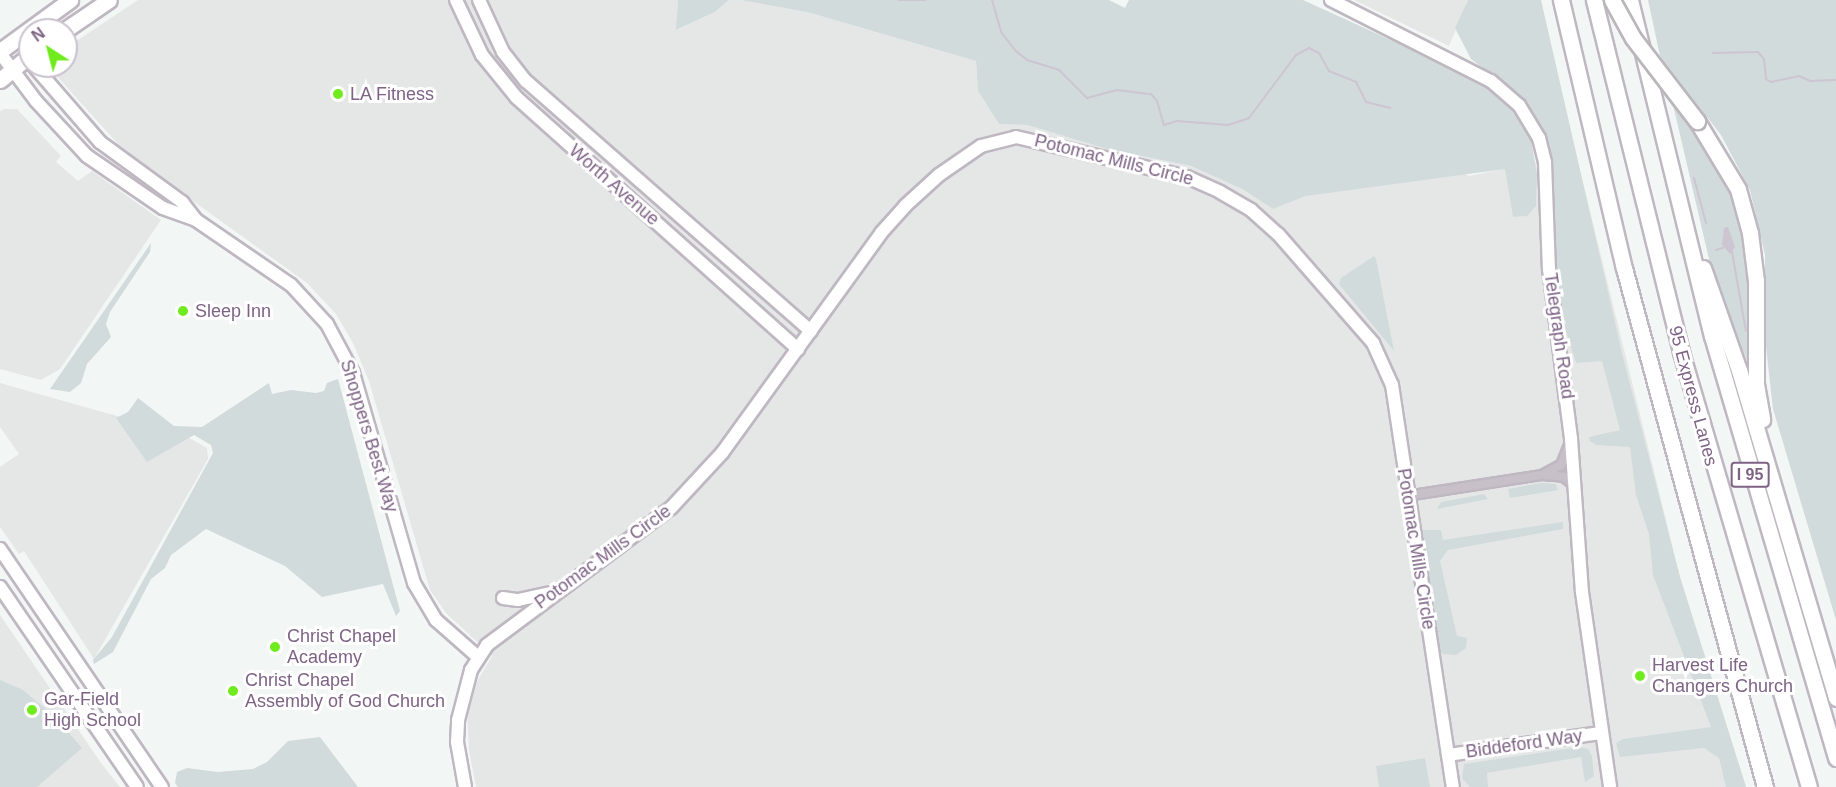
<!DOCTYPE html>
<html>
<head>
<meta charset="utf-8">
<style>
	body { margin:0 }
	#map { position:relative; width:1836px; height:787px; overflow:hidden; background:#f2f6f4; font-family:Arial,sans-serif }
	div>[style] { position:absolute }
	.built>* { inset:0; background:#e5e7e7 }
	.green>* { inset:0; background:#d1dbdb }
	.water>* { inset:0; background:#cdc5d2 }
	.stream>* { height:2px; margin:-1px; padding:0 1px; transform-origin:1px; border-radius:1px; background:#cdc5d2 }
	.roads { filter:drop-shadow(2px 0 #bfb7c1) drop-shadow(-2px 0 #bfb7c1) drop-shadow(0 2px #bfb7c1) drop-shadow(0 -2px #bfb7c1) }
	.street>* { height:8px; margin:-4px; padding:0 4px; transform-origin:4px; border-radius:4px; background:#c7c0c9 }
	.secondary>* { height:12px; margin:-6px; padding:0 6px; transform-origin:6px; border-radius:6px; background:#fff }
	.highway>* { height:15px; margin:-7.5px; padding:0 7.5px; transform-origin:7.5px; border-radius:7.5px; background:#fff }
	.bridges { filter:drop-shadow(2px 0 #bbb5bc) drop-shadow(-2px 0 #bbb5bc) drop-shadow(0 2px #bbb5bc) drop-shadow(0 -2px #bbb5bc) }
	.highway-bridge>* { height:15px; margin:-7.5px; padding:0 7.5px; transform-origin:7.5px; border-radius:7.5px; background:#fff }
	.dots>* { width:16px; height:16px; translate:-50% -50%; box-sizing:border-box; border:3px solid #fff; border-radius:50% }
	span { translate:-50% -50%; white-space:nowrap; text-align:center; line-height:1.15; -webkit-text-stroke:6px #fff; paint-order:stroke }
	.shield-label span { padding:2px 4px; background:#fff; border:2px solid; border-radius:4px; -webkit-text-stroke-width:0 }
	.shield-label { font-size:16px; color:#7e6385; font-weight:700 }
	.poi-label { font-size:18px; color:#7e6385 }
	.left { translate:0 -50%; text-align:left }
	.street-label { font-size:18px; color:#7e6385 }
	.north { position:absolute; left:18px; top:18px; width:60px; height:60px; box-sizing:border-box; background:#fff; border:2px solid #cbc1ce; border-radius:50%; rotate:324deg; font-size:16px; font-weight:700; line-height:24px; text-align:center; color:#7e6385 }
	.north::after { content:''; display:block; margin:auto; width:21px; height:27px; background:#70eb1d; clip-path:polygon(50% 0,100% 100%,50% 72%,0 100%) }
</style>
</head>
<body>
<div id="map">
	<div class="built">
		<div style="clip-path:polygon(138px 0,678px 0,677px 30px,715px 12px,729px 0,740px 0,807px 12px,976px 61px,978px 91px,999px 124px,1027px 125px,1107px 149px,1191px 166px,1242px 189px,1273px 209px,1306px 196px,1461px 172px,1469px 176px,1576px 154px,1680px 577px,1746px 787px,476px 787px,469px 750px,467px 711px,472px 690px,492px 656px,446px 613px,430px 590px,369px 381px,353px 343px,336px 314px,307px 283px,126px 153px,55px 74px,52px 66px,66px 66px,66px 48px)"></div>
		<div style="clip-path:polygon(1354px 0,1468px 0,1449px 46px)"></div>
		<div style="clip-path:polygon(4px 109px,17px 109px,61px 156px,56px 162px,78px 181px,92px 171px,161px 220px,60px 369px,41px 380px,0 369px,0 111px)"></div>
		<div style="clip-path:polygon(0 383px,184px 435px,207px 448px,208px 459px,94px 659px,24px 551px,19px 554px,0 527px,0 467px,19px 454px,0 427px)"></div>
		<div style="clip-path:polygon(0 615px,101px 763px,120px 787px,0 787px)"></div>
	</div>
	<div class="green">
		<div style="clip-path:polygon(678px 0,729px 0,715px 12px,676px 30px)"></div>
		<div style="clip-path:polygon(740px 0,1109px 0,1125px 8px,1129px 0,1303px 0,1450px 67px,1506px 99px,1523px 118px,1531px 140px,1537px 174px,1536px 206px,1527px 216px,1513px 217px,1505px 169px,1306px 196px,1273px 209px,1242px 189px,1191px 166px,1107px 149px,1027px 125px,999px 124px,978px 91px,976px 61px,807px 12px)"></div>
		<div style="clip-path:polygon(1468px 0,1541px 0,1623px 357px,1680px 577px,1746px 787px,1726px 787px,1719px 758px,1704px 748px,1620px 757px,1616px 743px,1623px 739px,1711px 727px,1653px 575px,1649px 534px,1636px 495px,1630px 447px,1596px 445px,1590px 441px,1589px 437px,1620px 430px,1602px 361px,1576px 363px,1562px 319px,1553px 266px,1547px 142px,1522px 98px,1471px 59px,1455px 28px)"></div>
		<div style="clip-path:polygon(1648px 0,1836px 0,1836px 620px,1773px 409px,1765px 338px,1765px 255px,1750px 190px,1721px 135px,1660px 56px)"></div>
		<div style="clip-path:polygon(1671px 96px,1721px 164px,1739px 208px,1751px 266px,1750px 368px,1712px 272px)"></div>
		<div style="clip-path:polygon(151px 243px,150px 252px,110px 312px,106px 324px,111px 337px,87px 364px,81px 383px,70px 392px,50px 389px)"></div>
		<div style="clip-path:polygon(1374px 256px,1376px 259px,1394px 351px,1339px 284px,1341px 278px)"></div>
		<div style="clip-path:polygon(338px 379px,400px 611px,396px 616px,383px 584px,322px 597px,285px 566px,206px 529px,171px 555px,165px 568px,151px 579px,113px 652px,94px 664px,93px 660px,112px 637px,213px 453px,211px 445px,194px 435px,147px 462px,116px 418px,128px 412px,138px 398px,174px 426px,202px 427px,269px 383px,272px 394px,291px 390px,316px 393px,324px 391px,327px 383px)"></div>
		<div style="clip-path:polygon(1541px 483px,1556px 484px,1558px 490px,1510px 498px,1508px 489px)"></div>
		<div style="clip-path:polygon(1484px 494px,1488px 499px,1437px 509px,1441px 502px)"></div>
		<div style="clip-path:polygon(1563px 522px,1563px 529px,1448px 550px,1440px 561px,1457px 636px,1467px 638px,1466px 648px,1456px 655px,1443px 654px,1437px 647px,1419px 530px,1441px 530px,1443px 540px)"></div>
		<div style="clip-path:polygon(0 680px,23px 690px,54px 716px,82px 748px,37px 787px,0 787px)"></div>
		<div style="clip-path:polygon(320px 737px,358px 787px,178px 787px,175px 783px,177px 772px,187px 768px,218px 772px,253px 769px,267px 762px,288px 741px)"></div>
		<div style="clip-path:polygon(1579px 747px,1588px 749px,1592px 756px,1594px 776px,1585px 782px,1581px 757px,1487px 773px,1488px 787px,1470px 787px,1462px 778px,1464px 764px)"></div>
		<div style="clip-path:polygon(1425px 758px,1430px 787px,1379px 787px,1376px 766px)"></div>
	</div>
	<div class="water">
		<div style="clip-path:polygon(1728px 227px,1735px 247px,1730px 254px,1722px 245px,1724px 228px)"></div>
	</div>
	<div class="stream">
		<div style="left:899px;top:0;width:26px"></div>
		<div style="left:992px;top:0;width:33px;rotate:74deg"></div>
		<div style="left:1001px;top:32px;width:24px;rotate:52deg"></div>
		<div style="left:1016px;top:51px;width:14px;rotate:39deg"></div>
		<div style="left:1027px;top:60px;width:34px;rotate:17deg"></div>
		<div style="left:1059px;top:70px;width:40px;rotate:45deg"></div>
		<div style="left:1087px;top:98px;width:31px;rotate:-15deg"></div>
		<div style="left:1117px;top:90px;width:34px;rotate:7deg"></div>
		<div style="left:1151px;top:94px;width:9px;rotate:49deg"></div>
		<div style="left:1157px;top:101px;width:25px;rotate:74deg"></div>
		<div style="left:1164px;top:125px;width:14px;rotate:-17deg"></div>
		<div style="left:1177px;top:121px;width:51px;rotate:4.5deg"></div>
		<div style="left:1228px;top:125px;width:22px;rotate:-18deg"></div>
		<div style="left:1249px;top:118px;width:79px;rotate:-53.3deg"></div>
		<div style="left:1296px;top:55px;width:15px;rotate:-28deg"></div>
		<div style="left:1309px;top:48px;width:11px;rotate:27deg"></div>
		<div style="left:1319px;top:53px;width:21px;rotate:61deg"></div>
		<div style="left:1329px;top:71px;width:29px;rotate:22deg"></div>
		<div style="left:1356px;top:82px;width:22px;rotate:63deg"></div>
		<div style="left:1366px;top:102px;width:25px;rotate:14deg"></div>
		<div style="left:1713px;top:53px;width:45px;rotate:-1.3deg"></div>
		<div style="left:1758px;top:52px;width:9px;rotate:49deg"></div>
		<div style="left:1764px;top:59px;width:20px;rotate:84deg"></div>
		<div style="left:1766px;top:79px;width:6px;rotate:31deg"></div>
		<div style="left:1771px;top:82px;width:29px;rotate:-12deg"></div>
		<div style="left:1799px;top:76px;width:12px;rotate:24deg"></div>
		<div style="left:1810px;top:81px;width:26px;rotate:-2deg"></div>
		<div style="left:1694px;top:178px;width:47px;rotate:75.1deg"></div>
		<div style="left:1716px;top:250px;width:7px;rotate:-16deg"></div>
		<div style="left:1732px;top:252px;width:80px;rotate:80deg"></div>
	</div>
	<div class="roads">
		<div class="street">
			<div style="left:1543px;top:475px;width:21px;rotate:5deg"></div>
			<div style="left:1564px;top:477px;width:14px;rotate:39deg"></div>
			<div style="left:1406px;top:496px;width:138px;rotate:-8.8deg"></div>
			<div style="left:1542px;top:475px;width:21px;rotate:-28deg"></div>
			<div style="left:1561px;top:465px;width:22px;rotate:-68deg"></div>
		</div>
		<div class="secondary">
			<div style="left:456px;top:0;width:61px;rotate:64.7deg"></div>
			<div style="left:482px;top:55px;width:55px;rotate:50.9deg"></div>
			<div style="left:517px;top:98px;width:377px;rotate:41.8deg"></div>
			<div style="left:479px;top:0;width:57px;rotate:65.2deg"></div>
			<div style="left:503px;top:52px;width:37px;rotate:52deg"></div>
			<div style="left:526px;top:81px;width:379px;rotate:41.3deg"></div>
			<div style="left:1331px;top:0;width:179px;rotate:26.9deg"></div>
			<div style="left:1491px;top:81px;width:37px;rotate:41deg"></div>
			<div style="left:1519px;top:105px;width:39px;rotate:59deg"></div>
			<div style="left:1539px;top:138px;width:25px;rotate:76deg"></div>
			<div style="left:1545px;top:162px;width:107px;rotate:87.9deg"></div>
			<div style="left:1549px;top:269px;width:171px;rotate:82.6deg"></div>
			<div style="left:1571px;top:439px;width:153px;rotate:85.9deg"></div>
			<div style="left:1582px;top:592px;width:197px;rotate:81.8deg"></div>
			<div style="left:0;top:53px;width:60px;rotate:53.1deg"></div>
			<div style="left:36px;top:101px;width:75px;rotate:47.2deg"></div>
			<div style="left:87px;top:156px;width:92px;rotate:34.4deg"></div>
			<div style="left:163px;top:208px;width:35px;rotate:20deg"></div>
			<div style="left:34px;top:66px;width:101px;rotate:49deg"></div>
			<div style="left:100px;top:142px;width:102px;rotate:36.2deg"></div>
			<div style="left:182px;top:202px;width:23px;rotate:52deg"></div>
			<div style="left:196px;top:220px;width:115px;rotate:34.4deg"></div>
			<div style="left:291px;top:285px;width:53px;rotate:47.3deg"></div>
			<div style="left:327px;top:324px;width:55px;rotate:62deg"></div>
			<div style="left:353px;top:373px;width:219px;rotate:73.8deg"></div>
			<div style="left:414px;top:583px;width:43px;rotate:59.3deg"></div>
			<div style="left:436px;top:620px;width:56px;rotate:41.4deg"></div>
			<div style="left:0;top:549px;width:288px;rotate:55.8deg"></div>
			<div style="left:0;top:587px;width:242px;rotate:55.6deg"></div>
			<div style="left:503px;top:598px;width:15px;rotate:8deg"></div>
			<div style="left:518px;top:600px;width:34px;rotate:-12deg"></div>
			<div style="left:1448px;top:755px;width:155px;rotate:-8.2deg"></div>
			<div style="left:465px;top:787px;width:46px;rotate:-100.1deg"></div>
			<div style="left:457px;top:742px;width:22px;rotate:-87deg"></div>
			<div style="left:458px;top:720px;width:52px;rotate:-75.4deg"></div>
			<div style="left:471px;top:670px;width:30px;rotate:-57deg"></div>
			<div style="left:487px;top:645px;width:229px;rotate:-36.7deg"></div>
			<div style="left:671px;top:508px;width:75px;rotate:-47.2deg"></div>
			<div style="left:722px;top:453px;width:271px;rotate:-54.1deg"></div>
			<div style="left:881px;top:233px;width:36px;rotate:-48deg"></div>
			<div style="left:905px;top:206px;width:46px;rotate:-42.4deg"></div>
			<div style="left:939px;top:175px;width:51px;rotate:-34.6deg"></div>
			<div style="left:981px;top:146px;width:36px;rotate:-14deg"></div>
			<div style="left:1016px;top:137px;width:176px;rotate:13.2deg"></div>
			<div style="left:1187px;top:177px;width:36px;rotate:24deg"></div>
			<div style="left:1220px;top:192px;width:36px;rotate:30deg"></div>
			<div style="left:1251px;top:210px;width:36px;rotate:42deg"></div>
			<div style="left:1278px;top:234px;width:145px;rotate:48.9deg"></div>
			<div style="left:1373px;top:343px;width:46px;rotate:65.7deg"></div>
			<div style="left:1392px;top:385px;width:407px;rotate:81.4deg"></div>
		</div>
		<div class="highway">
			<div style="left:1561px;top:0;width:275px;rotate:76.8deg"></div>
			<div style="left:1624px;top:268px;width:538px;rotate:74.8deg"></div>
			<div style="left:1594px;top:0;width:363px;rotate:76.1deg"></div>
			<div style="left:1681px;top:352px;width:453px;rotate:73.6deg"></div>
			<div style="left:1630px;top:0;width:346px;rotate:76.3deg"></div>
			<div style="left:1712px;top:336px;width:440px;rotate:73.6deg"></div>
			<div style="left:65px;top:30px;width:53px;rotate:-34.3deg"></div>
			<div style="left:0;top:51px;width:87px;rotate:-36.1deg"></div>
			<div style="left:0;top:80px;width:39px;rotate:-40deg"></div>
			<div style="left:1697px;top:121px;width:79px;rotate:58.9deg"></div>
			<div style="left:1738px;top:189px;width:46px;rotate:74.7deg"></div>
			<div style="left:1750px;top:233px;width:48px;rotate:82.9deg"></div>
			<div style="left:1756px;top:281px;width:103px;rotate:90deg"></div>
			<div style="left:1756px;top:384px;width:36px;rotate:80deg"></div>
			<div style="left:1703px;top:268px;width:108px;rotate:70.6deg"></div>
			<div style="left:1739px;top:370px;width:342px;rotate:73.5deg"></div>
		</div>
	</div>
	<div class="bridges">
		<div class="highway-bridge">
			<div style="left:1612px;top:0;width:43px;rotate:61.1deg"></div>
			<div style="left:1633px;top:38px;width:105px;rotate:52.4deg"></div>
		</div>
	</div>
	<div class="dots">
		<div style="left:338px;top:94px;background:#70eb1d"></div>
		<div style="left:183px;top:311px;background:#70eb1d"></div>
		<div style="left:275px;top:647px;background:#70eb1d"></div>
		<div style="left:1640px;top:676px;background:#70eb1d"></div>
		<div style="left:233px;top:691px;background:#70eb1d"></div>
		<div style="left:32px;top:710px;background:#70eb1d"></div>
	</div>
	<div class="shield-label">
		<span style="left:1750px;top:475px">I 95</span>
	</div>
	<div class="poi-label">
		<span class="left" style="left:350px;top:94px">LA Fitness</span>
		<span class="left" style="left:195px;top:311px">Sleep Inn</span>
		<span class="left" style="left:287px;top:647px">Christ Chapel<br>Academy</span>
		<span class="left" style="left:1652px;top:676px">Harvest Life<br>Changers Church</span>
		<span class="left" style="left:245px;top:691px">Christ Chapel<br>Assembly of God Church</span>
		<span class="left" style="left:44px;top:710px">Gar-Field<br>High School</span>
	</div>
	<div class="street-label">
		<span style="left:1114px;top:160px;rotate:14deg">Potomac Mills Circle</span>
		<span style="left:614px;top:185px;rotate:41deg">Worth Avenue</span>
		<span style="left:1559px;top:336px;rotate:82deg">Telegraph Road</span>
		<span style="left:1693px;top:396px;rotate:75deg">95 Express Lanes</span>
		<span style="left:369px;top:436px;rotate:73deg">Shoppers Best Way</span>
		<span style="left:1416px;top:549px;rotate:81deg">Potomac Mills Circle</span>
		<span style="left:603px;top:557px;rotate:-36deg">Potomac Mills Circle</span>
		<span style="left:1524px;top:744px;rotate:-8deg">Biddeford Way</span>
	</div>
	<div class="north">N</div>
</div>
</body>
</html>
